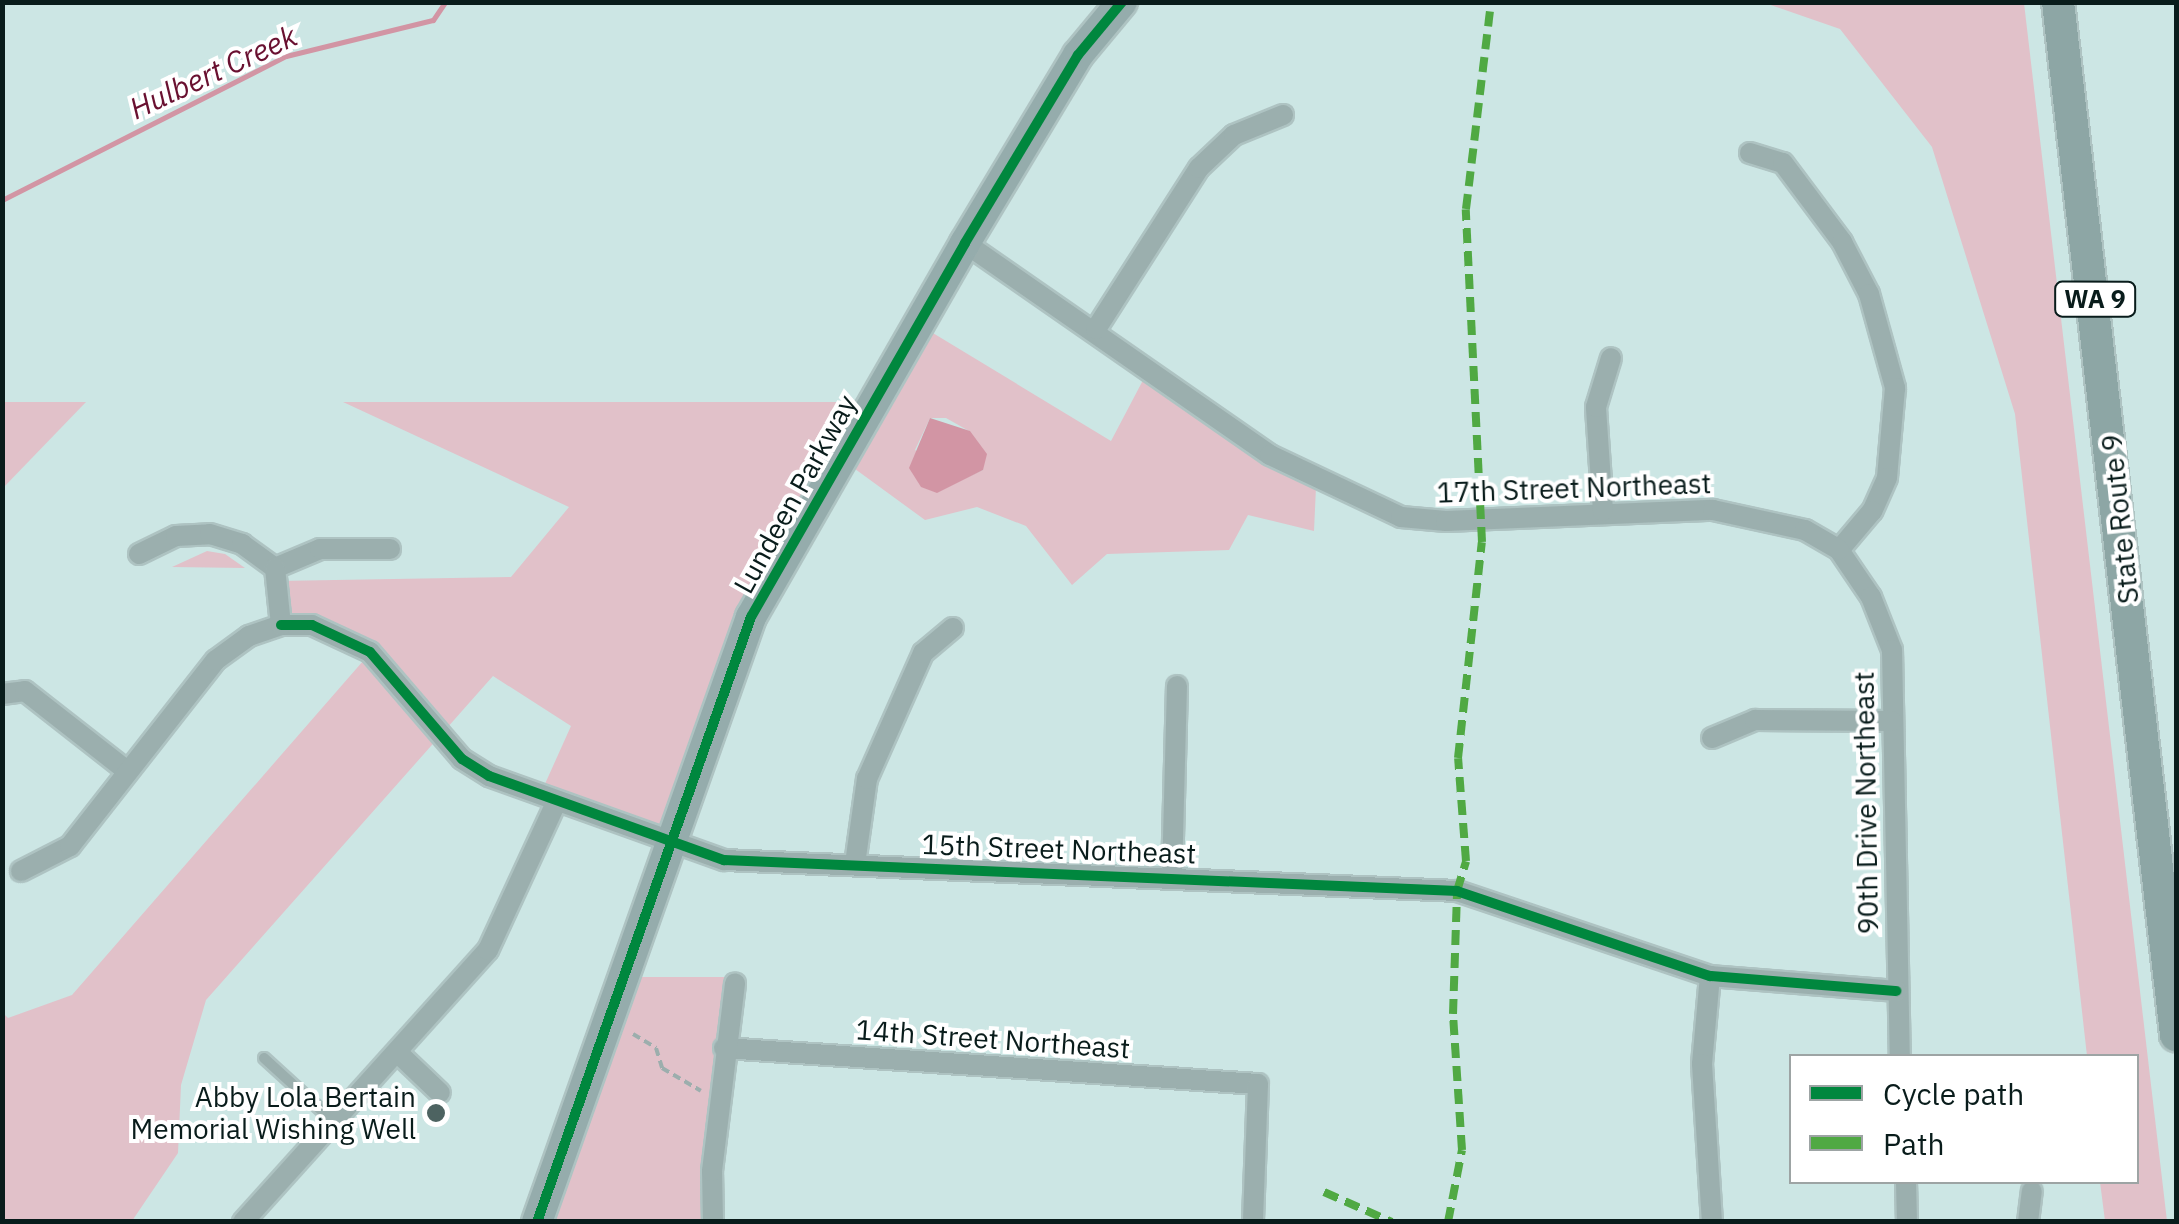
<!DOCTYPE html>
<html>
<head>
<meta charset="utf-8">
<style>
	body { margin:0 }
	#map { position:relative; width:2179px; height:1224px; overflow:hidden; background:#cce6e4; font-family:"IBM Plex Sans",sans-serif }
	div>[style] { position:absolute }
	.green>* { inset:0; background:#e1c1c9 }
	.water>* { inset:0; background:#d295a4 }
	.stream>* { height:5px; margin:-2.5px; padding:0 2.5px; transform-origin:2.5px; border-radius:2.5px; background:#d295a4 }
	.path>* { height:4px; margin-top:-2px; transform-origin:0; background:repeating-linear-gradient(90deg,#9caead 0 8px,transparent 0 13px) }
	.roads { filter:drop-shadow(2px 0 #aec3c2) drop-shadow(-2px 0 #aec3c2) drop-shadow(0 2px #aec3c2) drop-shadow(0 -2px #aec3c2) }
	.lane>* { height:10px; margin:-5px; padding:0 5px; transform-origin:5px; border-radius:5px; background:#9bafae }
	.street>* { height:20px; margin:-10px; padding:0 10px; transform-origin:10px; border-radius:10px; background:#9bafae }
	.secondary>* { height:30px; margin:-15px; padding:0 15px; transform-origin:15px; border-radius:15px; background:#95acac }
	.primary>* { height:32px; margin:-16px; padding:0 16px; transform-origin:16px; border-radius:16px; background:#8da6a5 }
	.quiet>* { height:8px; margin-top:-4px; transform-origin:0; background:repeating-linear-gradient(90deg,#50a943 0 15px,transparent 0 23px) }
	.cycleway>* { height:10px; margin:-5px; padding:0 5px; transform-origin:5px; border-radius:5px; background:#00873e }
	.dots>* { width:28px; height:28px; translate:-50% -50%; box-sizing:border-box; border:5px solid #fff; border-radius:50% }
	span { translate:-50% -50%; white-space:nowrap; text-align:center; line-height:1.15; -webkit-text-stroke:8px #fff; paint-order:stroke }
	.shield-label span { padding:2px 8px; background:#fff; border:2px solid; border-radius:8px; -webkit-text-stroke-width:0 }
	.shield-label { font-size:25px; color:#091c1b; font-weight:700 }
	.street-label { font-size:28px; color:#091c1b }
	.poi-label { font-size:28px; color:#091c1b }
	.right { translate:-100% -50%; text-align:right }
	.water-label { font-size:30px; color:#691030; font-style:italic }
	.frame { position:absolute; inset:0; border:5px solid #091c1b; pointer-events:none }
	.legend { position:absolute; left:1789px; top:1054px; width:350px; height:130px; box-sizing:border-box; background:#fff; border:2px solid #9da4a4; margin:0; padding:12px 18px; list-style:none; font-size:30px; color:#091c1b }
	.legend li { display:flex; align-items:center; gap:20px; height:50px }
	.legend b { width:50px; border:2px solid #9da4a4 }
</style>
</head>
<body>
<div id="map">
	<div class="green">
		<div style="clip-path:polygon(1765px 3px,2024px 3px,2167px 1221px,2105px 1221px,2100px 1182px,2136px 1182px,2136px 1056px,2087px 1056px,2015px 414px,1932px 147px,1840px 29px)"></div>
		<div style="clip-path:polygon(evenodd,918px 324px,1111px 441px,1151px 365px,1316px 487px,1314px 531px,1248px 515px,1229px 550px,1107px 554px,1072px 585px,1026px 526px,977px 507px,925px 520px,840px 458px,782px 556px,670px 843px,540px 795px,571px 726px,493px 676px,206px 1000px,181px 1085px,178px 1153px,132px 1221px,3px 1221px,2px 1012px,8px 1018px,72px 995px,370px 653px,281px 625px,277px 581px,511px 577px,569px 507px,343px 402px,873px 402px,918px 324px,930px 418px,946px 418px,969px 431px,983px 470px,959px 481px,915px 450px,930px 418px)"></div>
		<div style="clip-path:polygon(3px 402px,86px 402px,3px 488px,2px 402px)"></div>
		<div style="clip-path:polygon(207px 551px,225px 554px,245px 568px,172px 567px)"></div>
		<div style="clip-path:polygon(624px 977px,741px 977px,713px 1221px,538px 1222px)"></div>
	</div>
	<div class="water">
		<div style="clip-path:polygon(930px 418px,970px 431px,987px 454px,983px 470px,937px 493px,921px 487px,909px 468px)"></div>
	</div>
	<div class="stream">
		<div style="left:2px;top:200px;width:318px;rotate:-26.9deg"></div>
		<div style="left:286px;top:56px;width:151px;rotate:-13.8deg"></div>
		<div style="left:433px;top:20px;width:22px;rotate:-56deg"></div>
	</div>
	<div class="path">
		<div style="left:633px;top:1034px;width:27px;rotate:31deg"></div>
		<div style="left:656px;top:1048px;width:21px;rotate:73deg"></div>
		<div style="left:662px;top:1068px;width:45px;rotate:30.5deg"></div>
	</div>
	<div class="roads">
		<div class="lane">
			<div style="left:264px;top:1058px;width:92px;rotate:42.4deg"></div>
		</div>
		<div class="street">
			<div style="left:1750px;top:153px;width:34px;rotate:17deg"></div>
			<div style="left:1783px;top:163px;width:99px;rotate:53.2deg"></div>
			<div style="left:1842px;top:242px;width:59px;rotate:62.6deg"></div>
			<div style="left:1869px;top:294px;width:98px;rotate:74.5deg"></div>
			<div style="left:1895px;top:388px;width:90px;rotate:95.1deg"></div>
			<div style="left:1887px;top:478px;width:36px;rotate:114deg"></div>
			<div style="left:1872px;top:511px;width:51px;rotate:130.2deg"></div>
			<div style="left:1839px;top:550px;width:57px;rotate:55.8deg"></div>
			<div style="left:1871px;top:597px;width:57px;rotate:68.4deg"></div>
			<div style="left:1892px;top:650px;width:406px;rotate:88.9deg"></div>
			<div style="left:965px;top:243px;width:371px;rotate:34.8deg"></div>
			<div style="left:1270px;top:455px;width:145px;rotate:25.3deg"></div>
			<div style="left:1401px;top:517px;width:45px;rotate:5.1deg"></div>
			<div style="left:1446px;top:521px;width:267px;rotate:-2.4deg"></div>
			<div style="left:1713px;top:510px;width:94px;rotate:12.3deg"></div>
			<div style="left:1805px;top:530px;width:39px;rotate:30deg"></div>
			<div style="left:1096px;top:329px;width:191px;rotate:-57.4deg"></div>
			<div style="left:1199px;top:168px;width:48px;rotate:-43.3deg"></div>
			<div style="left:1234px;top:135px;width:53px;rotate:-22.2deg"></div>
			<div style="left:1603px;top:511px;width:104px;rotate:-93.9deg"></div>
			<div style="left:1596px;top:407px;width:51px;rotate:-73deg"></div>
			<div style="left:139px;top:554px;width:41px;rotate:-25.9deg"></div>
			<div style="left:176px;top:536px;width:34px;rotate:-3deg"></div>
			<div style="left:210px;top:534px;width:34px;rotate:17deg"></div>
			<div style="left:242px;top:544px;width:41px;rotate:36deg"></div>
			<div style="left:275px;top:568px;width:49px;rotate:-22.9deg"></div>
			<div style="left:320px;top:549px;width:70px"></div>
			<div style="left:281px;top:625px;width:31px"></div>
			<div style="left:312px;top:625px;width:64px;rotate:25deg"></div>
			<div style="left:370px;top:652px;width:141px;rotate:49.3deg"></div>
			<div style="left:462px;top:759px;width:32px;rotate:32deg"></div>
			<div style="left:489px;top:776px;width:250px;rotate:19.7deg"></div>
			<div style="left:724px;top:860px;width:734px;rotate:2.42deg"></div>
			<div style="left:1457px;top:891px;width:267px;rotate:18.6deg"></div>
			<div style="left:1710px;top:976px;width:187px;rotate:4.6deg"></div>
			<div style="left:2px;top:694px;width:23px;rotate:-7deg"></div>
			<div style="left:25px;top:691px;width:130px;rotate:38.1deg"></div>
			<div style="left:1712px;top:738px;width:47px;rotate:-22.7deg"></div>
			<div style="left:1755px;top:720px;width:137px;rotate:0.4deg"></div>
			<div style="left:855px;top:864px;width:86px;rotate:-82deg"></div>
			<div style="left:867px;top:779px;width:138px;rotate:-66deg"></div>
			<div style="left:923px;top:653px;width:39px;rotate:-40deg"></div>
			<div style="left:21px;top:871px;width:55px;rotate:-27deg"></div>
			<div style="left:70px;top:846px;width:236px;rotate:-51.9deg"></div>
			<div style="left:216px;top:660px;width:41px;rotate:-36deg"></div>
			<div style="left:249px;top:636px;width:34px;rotate:-19deg"></div>
			<div style="left:281px;top:625px;width:57px;rotate:-96deg"></div>
			<div style="left:1172px;top:876px;width:190px;rotate:-88.5deg"></div>
			<div style="left:1710px;top:976px;width:88px;rotate:95.2deg"></div>
			<div style="left:1702px;top:1064px;width:158px;rotate:86.4deg"></div>
			<div style="left:724px;top:1048px;width:535px;rotate:3.86deg"></div>
			<div style="left:1258px;top:1084px;width:138px;rotate:92.1deg"></div>
			<div style="left:397px;top:1052px;width:59px;rotate:43.6deg"></div>
			<div style="left:1906px;top:1182px;width:40px;rotate:88.6deg"></div>
			<div style="left:243px;top:1222px;width:366px;rotate:-48deg"></div>
			<div style="left:488px;top:950px;width:164px;rotate:-65.2deg"></div>
			<div style="left:713px;top:1222px;width:51px;rotate:-91.1deg"></div>
			<div style="left:712px;top:1171px;width:189px;rotate:-83deg"></div>
			<div style="left:2028px;top:1222px;width:31px;rotate:-83deg"></div>
		</div>
		<div class="secondary">
			<div style="left:537px;top:1222px;width:642px;rotate:-70.52deg"></div>
			<div style="left:751px;top:617px;width:431px;rotate:-60.2deg"></div>
			<div style="left:965px;top:243px;width:219px;rotate:-59deg"></div>
			<div style="left:1078px;top:55px;width:69px;rotate:-50.3deg"></div>
		</div>
		<div class="primary">
			<div style="left:2058px;top:2px;width:1040px;rotate:83.48deg"></div>
		</div>
	</div>
	<div class="quiet">
		<div style="left:1324px;top:1192px;width:74px;rotate:23.8deg"></div>
		<div style="left:1448px;top:1222px;width:73px;rotate:-79deg"></div>
		<div style="left:1462px;top:1150px;width:136px;rotate:-93.8deg"></div>
		<div style="left:1453px;top:1014px;width:123px;rotate:-88.1deg"></div>
		<div style="left:1457px;top:891px;width:31px;rotate:-73deg"></div>
		<div style="left:1466px;top:861px;width:103px;rotate:-94.4deg"></div>
		<div style="left:1458px;top:758px;width:217px;rotate:-83.7deg"></div>
		<div style="left:1482px;top:542px;width:333px;rotate:-92.8deg"></div>
		<div style="left:1466px;top:209px;width:209px;rotate:-83.1deg"></div>
	</div>
	<div class="cycleway">
		<div style="left:281px;top:625px;width:31px"></div>
		<div style="left:312px;top:625px;width:64px;rotate:25deg"></div>
		<div style="left:370px;top:652px;width:141px;rotate:49.3deg"></div>
		<div style="left:462px;top:759px;width:32px;rotate:32deg"></div>
		<div style="left:489px;top:776px;width:250px;rotate:19.7deg"></div>
		<div style="left:724px;top:860px;width:734px;rotate:2.42deg"></div>
		<div style="left:1457px;top:891px;width:267px;rotate:18.6deg"></div>
		<div style="left:1710px;top:976px;width:187px;rotate:4.6deg"></div>
		<div style="left:537px;top:1222px;width:642px;rotate:-70.52deg"></div>
		<div style="left:751px;top:617px;width:431px;rotate:-60.2deg"></div>
		<div style="left:965px;top:243px;width:219px;rotate:-59deg"></div>
		<div style="left:1078px;top:55px;width:69px;rotate:-50.3deg"></div>
	</div>
	<div class="dots">
		<div style="left:436px;top:1113px;background:#4d6361"></div>
	</div>
	<div class="shield-label">
		<span style="left:2095px;top:299px">WA 9</span>
	</div>
	<div class="street-label">
		<span style="left:1574px;top:488px;rotate:-2deg">17th Street Northeast</span>
		<span style="left:795px;top:494px;rotate:-61deg">Lundeen Parkway</span>
		<span style="left:2120px;top:519px;rotate:-96deg">State Route 9</span>
		<span style="left:1866px;top:803px;rotate:-91deg">90th Drive Northeast</span>
		<span style="left:1059px;top:849px;rotate:2deg">15th Street Northeast</span>
		<span style="left:993px;top:1039px;rotate:4deg">14th Street Northeast</span>
	</div>
	<div class="poi-label">
		<span class="right" style="left:416px;top:1113px">Abby Lola Bertain<br>Memorial Wishing Well</span>
	</div>
	<div class="water-label">
		<span style="left:213px;top:72px;rotate:-25deg">Hulbert Creek</span>
	</div>
	<div class="frame"></div>
	<ul class="legend">
	<li><b style="height:12px;background:#00873e"></b>Cycle path</li>
	<li><b style="height:12px;background:#50a943"></b>Path</li>
	</ul>
</div>
</body>
</html>
